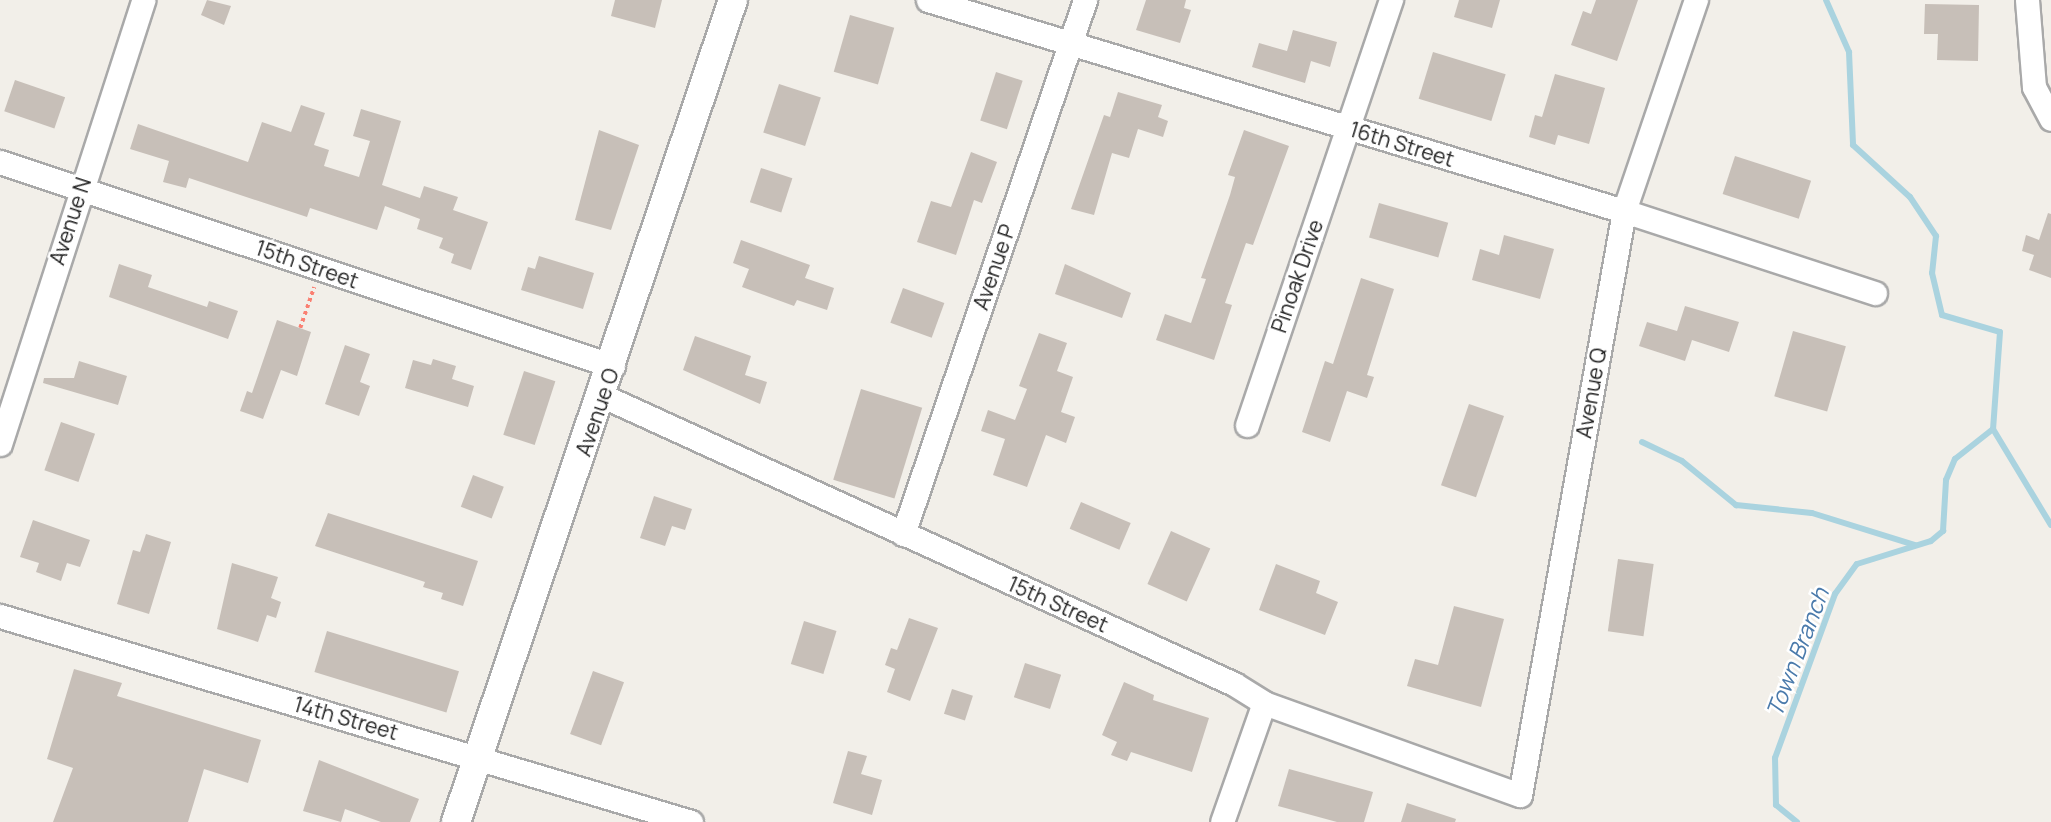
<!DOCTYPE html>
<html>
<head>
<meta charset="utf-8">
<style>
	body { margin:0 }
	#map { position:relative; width:2051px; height:822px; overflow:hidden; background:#f2efe9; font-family:Manrope,sans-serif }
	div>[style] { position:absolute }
	.stream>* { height:6px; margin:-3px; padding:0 3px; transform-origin:3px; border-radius:3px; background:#aad3df }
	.building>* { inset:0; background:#c7bfb8; transform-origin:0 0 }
	.path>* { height:3.5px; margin-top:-1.75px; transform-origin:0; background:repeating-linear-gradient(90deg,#fa8072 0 3.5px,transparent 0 7px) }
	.roads { filter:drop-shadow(2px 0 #a9a9a9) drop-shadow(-2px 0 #a9a9a9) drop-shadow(0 2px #a9a9a9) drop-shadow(0 -2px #a9a9a9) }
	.minor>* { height:23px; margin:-11.5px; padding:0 11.5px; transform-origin:11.5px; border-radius:11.5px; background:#fff }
	.tertiary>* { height:28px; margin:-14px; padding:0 14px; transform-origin:14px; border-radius:14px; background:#fff }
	span { translate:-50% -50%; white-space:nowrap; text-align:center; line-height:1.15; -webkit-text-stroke:5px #fff; paint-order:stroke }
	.street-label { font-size:21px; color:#222 }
	.water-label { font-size:23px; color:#4a7aab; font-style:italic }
</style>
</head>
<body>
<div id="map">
	<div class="stream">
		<div style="left:1826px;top:0;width:57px;rotate:66.1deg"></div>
		<div style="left:1849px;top:52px;width:93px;rotate:87.5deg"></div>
		<div style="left:1853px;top:145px;width:77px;rotate:42.4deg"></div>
		<div style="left:1910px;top:197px;width:47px;rotate:56.3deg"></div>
		<div style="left:1936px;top:236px;width:37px;rotate:96deg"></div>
		<div style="left:1932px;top:273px;width:43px;rotate:76.6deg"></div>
		<div style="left:1942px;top:315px;width:60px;rotate:16.3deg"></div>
		<div style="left:2000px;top:332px;width:97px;rotate:94.1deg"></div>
		<div style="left:1642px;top:442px;width:44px;rotate:25.4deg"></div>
		<div style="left:1682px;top:461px;width:70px;rotate:39.2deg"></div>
		<div style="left:1736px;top:505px;width:76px;rotate:6deg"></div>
		<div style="left:1812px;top:513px;width:108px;rotate:17.3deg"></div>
		<div style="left:1797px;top:822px;width:27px;rotate:-141deg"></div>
		<div style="left:1776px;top:805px;width:47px;rotate:-91.2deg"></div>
		<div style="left:1775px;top:758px;width:175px;rotate:-69.9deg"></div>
		<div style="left:1835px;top:594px;width:37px;rotate:-54deg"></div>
		<div style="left:1857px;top:564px;width:77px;rotate:-17.3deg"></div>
		<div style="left:1931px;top:541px;width:16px;rotate:-40deg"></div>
		<div style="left:1943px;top:531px;width:51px;rotate:-86.6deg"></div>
		<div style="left:1946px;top:480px;width:23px;rotate:-67deg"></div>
		<div style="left:1955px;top:459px;width:48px;rotate:-38.3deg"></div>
		<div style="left:1993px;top:429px;width:112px;rotate:58.9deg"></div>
	</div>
	<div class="building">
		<div style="clip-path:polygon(207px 0,231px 6px,224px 25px,201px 15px)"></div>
		<div style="clip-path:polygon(615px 0,662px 0,655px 28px,611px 16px)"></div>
		<div style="clip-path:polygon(1146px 0,1186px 0,1184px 8px,1191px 10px,1180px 43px,1136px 30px)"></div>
		<div style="clip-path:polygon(1459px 0,1500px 0,1492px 28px,1454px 17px)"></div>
		<div style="clip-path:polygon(1596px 0,1638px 0,1617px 61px,1571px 45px,1583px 11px,1591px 14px)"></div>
		<div style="clip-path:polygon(1925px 4px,1979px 5px,1978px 61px,1937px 60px,1938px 34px,1924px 34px)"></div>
		<div style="left:850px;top:15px;width:46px;height:59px;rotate:16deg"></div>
		<div style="clip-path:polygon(1293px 30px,1337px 42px,1330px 67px,1311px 61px,1305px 83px,1252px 67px,1259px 43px,1287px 51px)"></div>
		<div style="left:1433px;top:52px;width:76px;height:49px;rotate:17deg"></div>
		<div style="left:996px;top:72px;width:28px;height:51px;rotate:18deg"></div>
		<div style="clip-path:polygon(1555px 74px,1605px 88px,1589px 144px,1558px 135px,1555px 145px,1529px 137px,1535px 115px,1542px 117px)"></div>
		<div style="left:15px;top:80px;width:53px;height:33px;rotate:19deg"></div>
		<div style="left:779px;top:84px;width:44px;height:51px;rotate:18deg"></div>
		<div style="clip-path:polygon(1118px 92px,1162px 105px,1158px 117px,1168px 121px,1163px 137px,1138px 129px,1129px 158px,1112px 153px,1094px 215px,1071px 209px,1104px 115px,1110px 117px)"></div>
		<div style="clip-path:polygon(301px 105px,325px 113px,314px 145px,329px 150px,324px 166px,359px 177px,370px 141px,353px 136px,361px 109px,401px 121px,382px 185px,420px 198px,424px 186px,458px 197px,453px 210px,488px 222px,471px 270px,451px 263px,454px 254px,439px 248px,443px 238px,417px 229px,420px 219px,385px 206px,377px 230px,310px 208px,307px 217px,189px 178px,186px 188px,163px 182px,169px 161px,130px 149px,138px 124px,248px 162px,262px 122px,291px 132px)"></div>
		<div style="clip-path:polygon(599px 130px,639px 145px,611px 230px,575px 220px)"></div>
		<div style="clip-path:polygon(1244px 130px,1289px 146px,1253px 245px,1246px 243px,1225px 303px,1232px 305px,1214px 360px,1156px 340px,1165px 314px,1191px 323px,1206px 279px,1201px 278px,1230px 195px,1235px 177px,1228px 175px)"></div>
		<div style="clip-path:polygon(971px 152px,997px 162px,982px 203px,974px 200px,956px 255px,917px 242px,931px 201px,951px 207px)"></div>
		<div style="left:1735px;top:156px;width:80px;height:40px;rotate:18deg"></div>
		<div style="left:761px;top:168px;width:33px;height:36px;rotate:18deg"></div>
		<div style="left:1379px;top:203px;width:72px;height:36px;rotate:16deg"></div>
		<div style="clip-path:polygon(2048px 213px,2051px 214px,2051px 278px,2029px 270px,2034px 255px,2022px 251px,2026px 235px,2039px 240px)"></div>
		<div style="clip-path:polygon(1504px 235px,1554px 249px,1540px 299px,1472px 280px,1480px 249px,1499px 255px)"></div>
		<div style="clip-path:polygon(741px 240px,810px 265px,805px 278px,834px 288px,827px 310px,797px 300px,794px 306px,742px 287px,749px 269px,733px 263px)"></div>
		<div style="clip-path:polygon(539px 256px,594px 273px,583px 309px,521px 290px,528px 267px,535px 269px)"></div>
		<div style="clip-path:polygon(119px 264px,152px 275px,148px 287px,207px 307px,209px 301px,238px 311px,228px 339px,109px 297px)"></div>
		<div style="clip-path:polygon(1065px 264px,1131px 293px,1122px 318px,1055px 294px)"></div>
		<div style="clip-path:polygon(1361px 278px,1394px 289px,1367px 375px,1374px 377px,1367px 398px,1347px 391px,1330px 442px,1302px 432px,1325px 361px,1333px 364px)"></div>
		<div style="left:903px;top:288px;width:44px;height:37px;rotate:20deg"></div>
		<div style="clip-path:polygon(1685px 306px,1739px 322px,1729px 352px,1692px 340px,1685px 361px,1639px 346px,1647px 322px,1677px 331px)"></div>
		<div style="clip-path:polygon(277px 320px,311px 332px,297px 376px,281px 370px,263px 419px,240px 411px,247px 391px,252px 393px)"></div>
		<div style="left:1793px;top:331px;width:55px;height:68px;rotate:16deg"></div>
		<div style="clip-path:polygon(1039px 333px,1067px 343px,1057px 371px,1073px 377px,1061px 412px,1075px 417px,1066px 443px,1046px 435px,1027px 487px,993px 475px,1005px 439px,981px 431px,988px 410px,1015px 420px,1027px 389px,1019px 386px)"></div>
		<div style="clip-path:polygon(695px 336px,751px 356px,745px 375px,767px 382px,760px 404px,683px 370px)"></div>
		<div style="clip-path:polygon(345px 345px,370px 354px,360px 382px,370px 386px,359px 416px,325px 404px)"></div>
		<div style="clip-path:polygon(433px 359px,456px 366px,452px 379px,474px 386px,468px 407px,405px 388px,413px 360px,431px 365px)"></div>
		<div style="clip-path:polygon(79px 361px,127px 376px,118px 405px,43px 383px,44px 378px,74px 378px)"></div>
		<div style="left:524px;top:371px;width:33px;height:67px;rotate:18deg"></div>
		<div style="left:861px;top:389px;width:64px;height:95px;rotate:17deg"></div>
		<div style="left:1469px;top:404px;width:37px;height:86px;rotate:19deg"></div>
		<div style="left:61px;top:422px;width:36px;height:51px;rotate:19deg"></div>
		<div style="left:473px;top:475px;width:33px;height:34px;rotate:21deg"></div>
		<div style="clip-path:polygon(654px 496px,692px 509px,685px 530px,672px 526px,665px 546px,640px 538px)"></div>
		<div style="left:1081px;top:502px;width:54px;height:29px;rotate:23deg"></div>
		<div style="clip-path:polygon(328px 513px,478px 561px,463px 606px,441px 599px,443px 593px,423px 587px,425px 582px,315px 546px)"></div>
		<div style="clip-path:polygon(33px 520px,90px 540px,80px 567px,67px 563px,61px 581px,36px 572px,39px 563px,20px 557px)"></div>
		<div style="left:1171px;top:531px;width:43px;height:58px;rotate:24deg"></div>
		<div style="clip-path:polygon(146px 534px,171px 542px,149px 614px,117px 604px,133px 550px,140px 552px)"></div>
		<div style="left:1618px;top:559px;width:36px;height:73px;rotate:8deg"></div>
		<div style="clip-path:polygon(232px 563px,278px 577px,271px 598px,281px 602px,276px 618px,267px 615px,258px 642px,217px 629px)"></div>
		<div style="clip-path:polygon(1276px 564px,1320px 581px,1316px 593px,1338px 602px,1325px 635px,1259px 610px)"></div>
		<div style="clip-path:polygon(1454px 606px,1504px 619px,1481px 707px,1407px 686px,1415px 659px,1438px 665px)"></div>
		<div style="clip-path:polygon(909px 618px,938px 628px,910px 701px,887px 692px,895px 669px,885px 665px,891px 648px,897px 650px)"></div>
		<div style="left:804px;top:621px;width:34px;height:45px;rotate:17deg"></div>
		<div style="left:327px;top:631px;width:138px;height:43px;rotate:17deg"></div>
		<div style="left:1025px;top:663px;width:38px;height:36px;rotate:18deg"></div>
		<div style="clip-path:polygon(74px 669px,122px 683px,117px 696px,261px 740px,248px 783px,204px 769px,188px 822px,53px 822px,73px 768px,47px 759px)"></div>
		<div style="left:593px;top:671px;width:33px;height:67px;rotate:20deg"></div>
		<div style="clip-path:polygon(1124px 682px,1154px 695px,1153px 700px,1209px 718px,1192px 772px,1131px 752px,1127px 761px,1111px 755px,1117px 742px,1102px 735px)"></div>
		<div style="left:952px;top:689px;width:22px;height:26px;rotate:18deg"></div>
		<div style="clip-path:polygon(848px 751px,867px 756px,861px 774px,882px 780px,872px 815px,833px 803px)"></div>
		<div style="clip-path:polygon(319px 760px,419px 799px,410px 822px,381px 822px,345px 809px,341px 822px,303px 811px)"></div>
		<div style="clip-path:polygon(1289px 769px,1373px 792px,1364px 822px,1337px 822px,1278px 806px)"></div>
		<div style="clip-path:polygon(1407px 803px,1456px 819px,1455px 822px,1401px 822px)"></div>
	</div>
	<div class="path">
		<div style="left:300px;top:328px;width:43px;rotate:-71.1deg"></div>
	</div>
	<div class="roads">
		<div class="minor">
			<div style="left:928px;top:0;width:727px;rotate:16.87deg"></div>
			<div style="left:1624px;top:211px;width:264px;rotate:18.1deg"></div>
			<div style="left:2027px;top:0;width:87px;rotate:85.4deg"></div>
			<div style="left:2034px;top:87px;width:36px;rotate:62deg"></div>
			<div style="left:0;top:162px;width:646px;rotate:18.41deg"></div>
			<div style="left:603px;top:396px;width:694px;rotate:24.53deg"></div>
			<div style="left:1234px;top:684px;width:36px;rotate:32deg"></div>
			<div style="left:1264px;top:703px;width:272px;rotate:19.8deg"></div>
			<div style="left:1520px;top:795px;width:593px;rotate:-79.9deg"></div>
			<div style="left:1624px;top:211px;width:223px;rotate:-71.2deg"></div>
			<div style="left:1247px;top:425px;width:449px;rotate:-71.3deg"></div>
			<div style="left:0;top:444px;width:466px;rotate:-72.1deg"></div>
			<div style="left:903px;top:534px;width:564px;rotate:-71.18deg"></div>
			<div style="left:0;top:616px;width:721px;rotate:16.6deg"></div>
			<div style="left:1222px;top:822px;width:126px;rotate:-70.6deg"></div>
		</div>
		<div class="tertiary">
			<div style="left:456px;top:822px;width:867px;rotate:-71.38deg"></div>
		</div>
	</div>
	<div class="street-label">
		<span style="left:1402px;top:144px;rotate:17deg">16th Street</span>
		<span style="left:70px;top:221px;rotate:-72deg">Avenue N</span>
		<span style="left:307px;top:264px;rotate:19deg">15th Street</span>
		<span style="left:994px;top:267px;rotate:-71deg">Avenue P</span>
		<span style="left:1297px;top:276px;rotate:-71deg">Pinoak Drive</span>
		<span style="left:1591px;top:393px;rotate:-80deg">Avenue Q</span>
		<span style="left:597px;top:412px;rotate:-71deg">Avenue O</span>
		<span style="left:1058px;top:604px;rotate:24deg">15th Street</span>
		<span style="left:346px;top:718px;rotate:16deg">14th Street</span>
	</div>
	<div class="water-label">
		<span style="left:1797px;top:652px;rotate:-69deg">Town Branch</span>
	</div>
</div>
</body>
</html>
